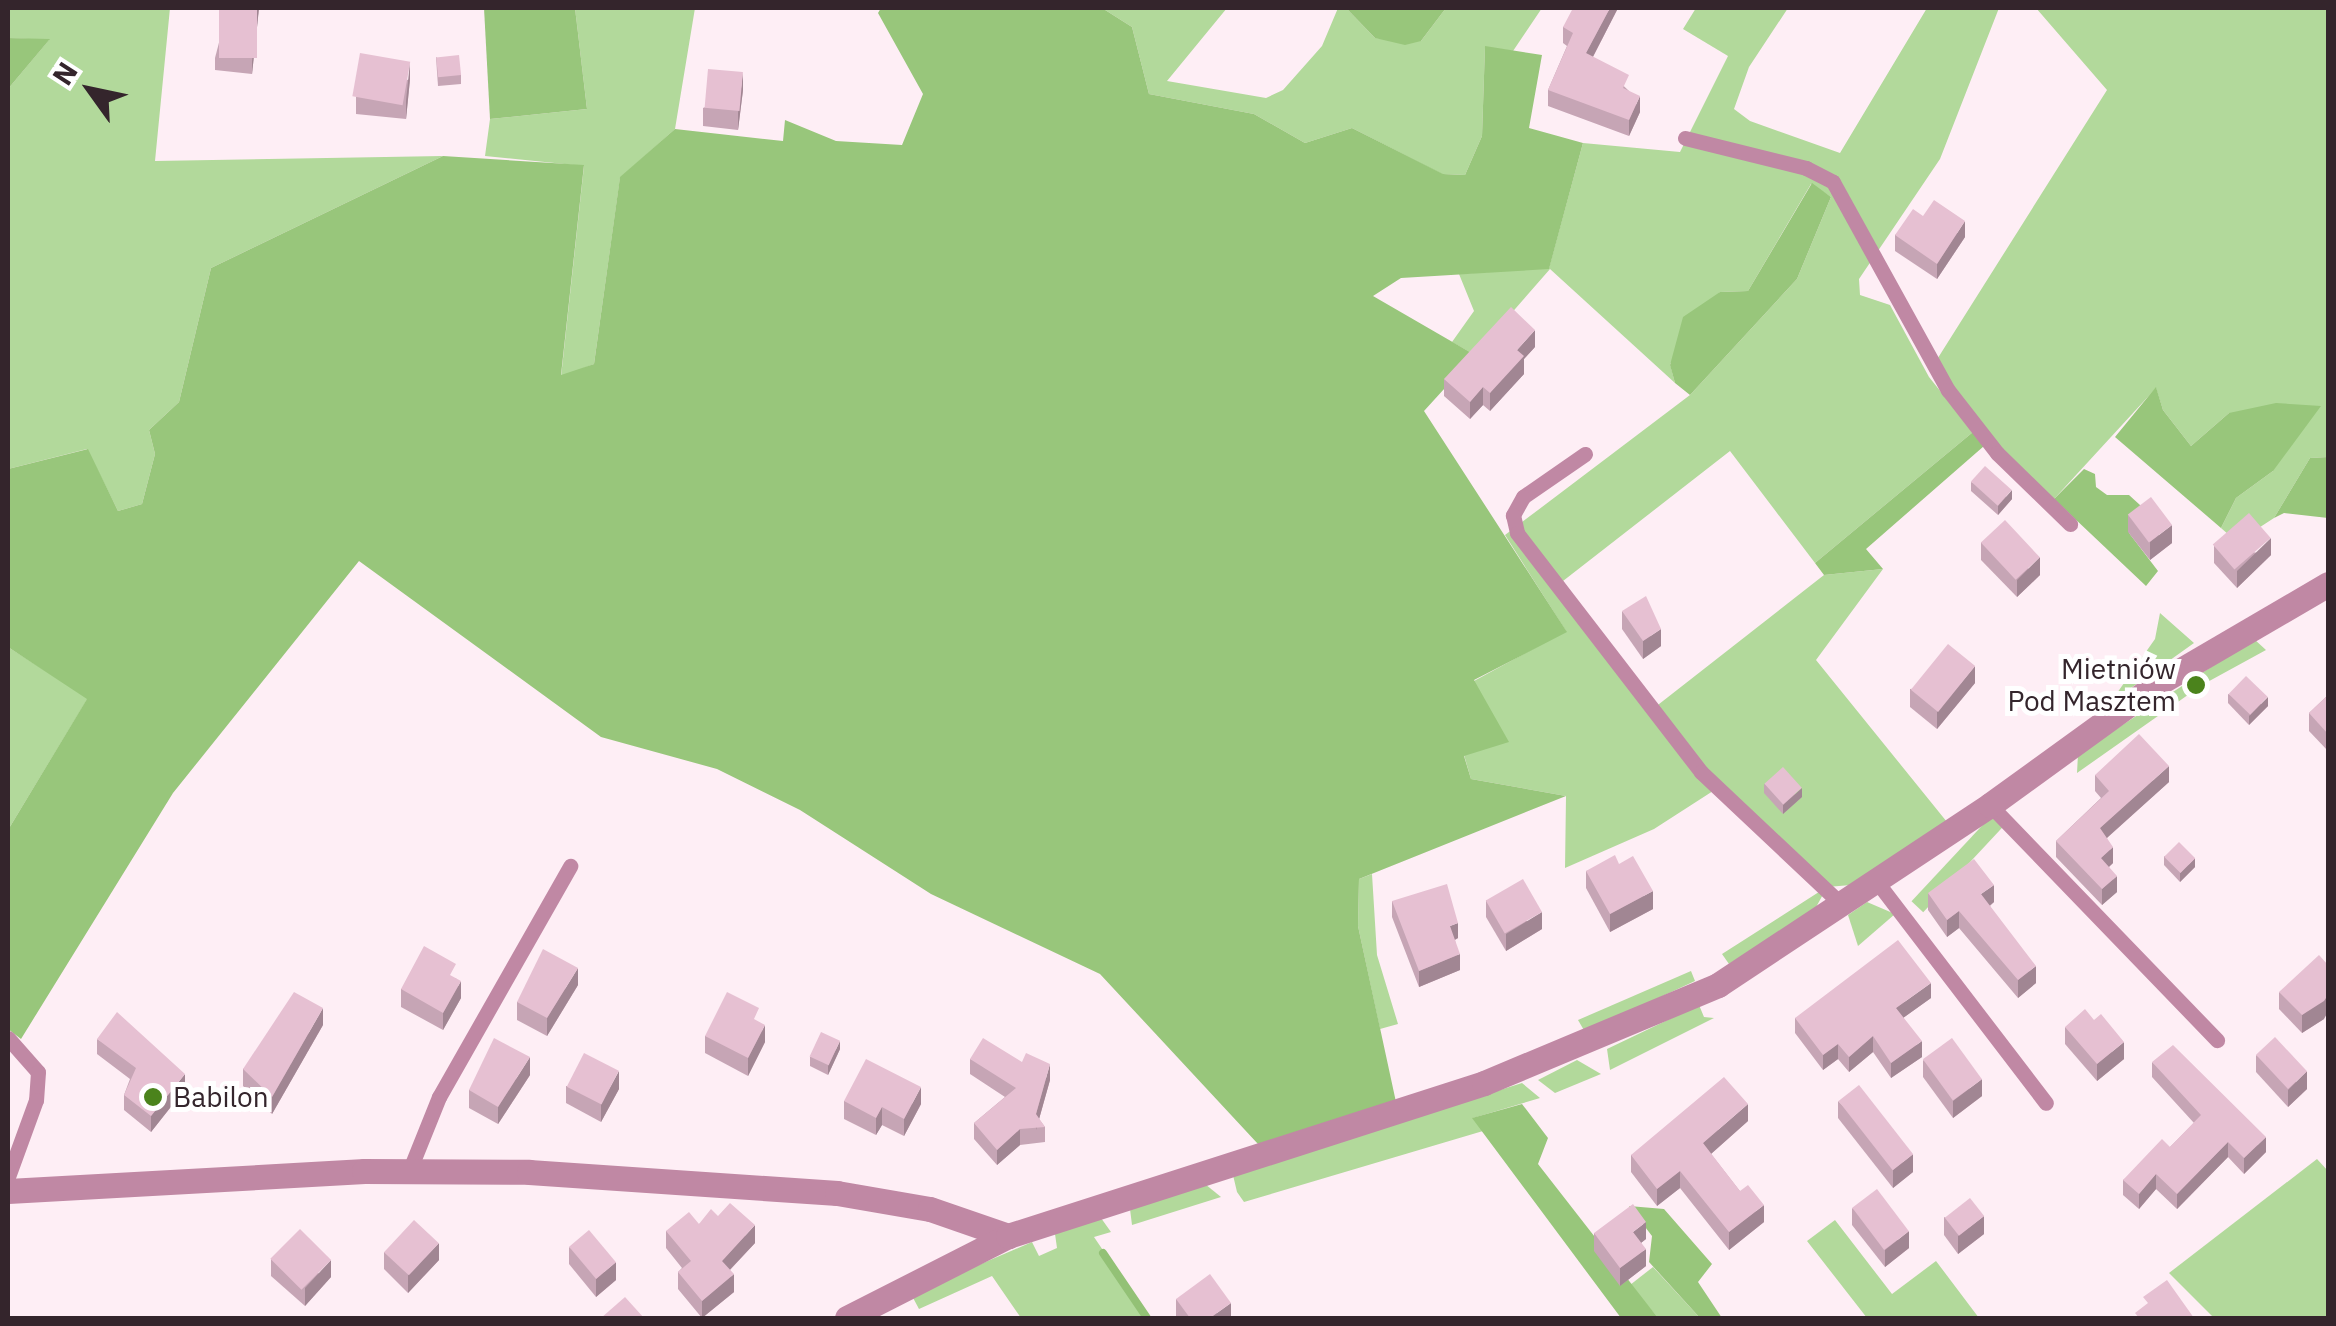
<!DOCTYPE html>
<html>
<head>
<meta charset="utf-8">
<style>
	body { margin:0 }
	#map { position:relative; width:2336px; height:1326px; overflow:hidden; background:#feeef5; font-family:"IBM Plex Sans",sans-serif }
	div>[style] { position:absolute }
	.green>* { inset:0; background:#b2d99b; transform-origin:0 0 }
	.forest>* { inset:0; background:#98c67b }
	.stream>* { height:8px; margin:-4px; padding:0 4px; transform-origin:4px; border-radius:4px; background:#93c176 }
	.service>* { height:15px; margin:-7.5px; padding:0 7.5px; transform-origin:7.5px; border-radius:7.5px; background:#c088a4 }
	.minor>* { height:25px; margin:-12.5px; padding:0 12.5px; transform-origin:12.5px; border-radius:12.5px; background:#c088a4 }
	.tertiary>* { height:25px; margin:-12.5px; padding:0 12.5px; transform-origin:12.5px; border-radius:12.5px; background:#c088a4 }
	.wall>* { inset:0; background:#c6a5b5 }
	.shaded-wall>* { inset:0; background:#a18693 }
	.building>* { inset:0; background:#e6c0d2; transform-origin:0 0 }
	.dots>* { width:28px; height:28px; translate:-50% -50%; box-sizing:border-box; border:5px solid #fff; border-radius:50% }
	span { translate:-50% -50%; white-space:nowrap; text-align:center; line-height:1.15; -webkit-text-stroke:10px #fff; paint-order:stroke }
	.poi-label { font-size:28px; color:#34252c }
	.right { translate:-100% -50%; text-align:right }
	.left { translate:0 -50%; text-align:left }
	.frame { position:absolute; inset:0; border:10px solid #34252c; pointer-events:none }
	.north { position:absolute; left:40px; top:40px; width:100px; height:100px; -webkit-text-stroke:8px #fff; paint-order:stroke; rotate:303deg; font-size:28px; font-weight:700; line-height:40px; text-align:center; color:#34252c }
	.north::after { content:''; display:block; margin:auto; width:35px; height:45px; background:#34252c; clip-path:polygon(50% 0,100% 100%,50% 72%,0 100%) }
</style>
</head>
<body>
<div id="map">
	<div class="green">
		<div style="clip-path:polygon(8px 8px,170px 8px,155px 161px,443px 156px,211px 268px,179px 402px,149px 430px,155px 454px,142px 504px,118px 511px,87px 449px,8px 469px,8px 89px,49px 40px,8px 38px)"></div>
		<div style="clip-path:polygon(575px 8px,695px 8px,675px 129px,620px 178px,594px 364px,561px 377px,584px 166px,485px 156px,490px 119px,587px 109px)"></div>
		<div style="clip-path:polygon(1102px 8px,1227px 8px,1167px 81px,1266px 98px,1283px 90px,1322px 46px,1338px 8px,1346px 8px,1375px 38px,1421px 41px,1446px 8px,1542px 8px,1513px 51px,1485px 47px,1482px 136px,1465px 175px,1442px 174px,1352px 128px,1305px 143px,1254px 114px,1149px 94px,1132px 27px)"></div>
		<div style="clip-path:polygon(1696px 8px,1788px 8px,1749px 67px,1734px 109px,1750px 121px,1840px 153px,1927px 8px,1999px 8px,1940px 159px,1859px 279px,1860px 295px,1890px 305px,1929px 377px,1973px 432px,1815px 563px,1730px 451px,1563px 581px,1654px 708px,1824px 575px,1883px 569px,1816px 660px,1947px 822px,1851px 885px,1827px 887px,1814px 911px,1729px 964px,1722px 954px,1822px 890px,1713px 791px,1654px 829px,1565px 868px,1566px 796px,1471px 779px,1464px 755px,1474px 681px,1566px 631px,1505px 535px,1690px 395px,1797px 279px,1831px 197px,1811px 184px,1748px 291px,1720px 292px,1670px 364px,1675px 383px,1550px 269px,1475px 355px,1452px 342px,1474px 311px,1459px 274px,1549px 268px,1583px 143px,1680px 152px,1728px 56px,1683px 29px)"></div>
		<div style="clip-path:polygon(2036px 8px,2328px 8px,2328px 457px,2310px 458px,2274px 518px,2237px 542px,2221px 528px,2236px 498px,2273px 471px,2229px 413px,2191px 446px,2163px 410px,2156px 388px,2054px 499px,1998px 448px,1936px 361px,2107px 90px)"></div>
		<div style="clip-path:polygon(2160px 613px,2194px 643px,2110px 703px,2155px 639px)"></div>
		<div style="clip-path:polygon(2254px 639px,2266px 650px,2202px 685px,2077px 773px,2078px 754px)"></div>
		<div style="clip-path:polygon(8px 647px,88px 698px,8px 830px)"></div>
		<div style="left:1992px;top:815px;width:16px;height:118px;rotate:43deg"></div>
		<div style="clip-path:polygon(1372px 874px,1377px 955px,1398px 1024px,1380px 1029px,1358px 926px,1359px 879px)"></div>
		<div style="clip-path:polygon(1867px 902px,1895px 914px,1858px 946px,1848px 915px)"></div>
		<div style="clip-path:polygon(1691px 971px,1695px 981px,1585px 1032px,1578px 1020px)"></div>
		<div style="clip-path:polygon(1699px 1005px,1704px 1017px,1714px 1018px,1610px 1070px,1607px 1049px)"></div>
		<div style="clip-path:polygon(1577px 1060px,1601px 1074px,1555px 1093px,1538px 1080px)"></div>
		<div style="clip-path:polygon(1522px 1083px,1540px 1098px,1473px 1118px,1483px 1131px,1244px 1202px,1237px 1192px,1233px 1175px)"></div>
		<div style="clip-path:polygon(2317px 1159px,2328px 1171px,2328px 1318px,2214px 1318px,2169px 1273px)"></div>
		<div style="clip-path:polygon(1205px 1184px,1221px 1197px,1132px 1225px,1130px 1209px)"></div>
		<div style="clip-path:polygon(1101px 1218px,1111px 1232px,1094px 1237px,1149px 1318px,1021px 1318px,992px 1276px,919px 1309px,911px 1294px,1032px 1242px,1039px 1256px,1057px 1248px,1055px 1234px)"></div>
		<div style="clip-path:polygon(1835px 1220px,1892px 1294px,1936px 1261px,1979px 1318px,1867px 1318px,1807px 1241px)"></div>
		<div style="clip-path:polygon(1653px 1267px,1700px 1318px,1658px 1318px,1630px 1285px)"></div>
	</div>
	<div class="forest">
		<div style="clip-path:polygon(484px 8px,575px 8px,587px 109px,490px 119px)"></div>
		<div style="clip-path:polygon(881px 8px,1102px 8px,1132px 27px,1149px 94px,1254px 114px,1305px 143px,1352px 128px,1443px 174px,1465px 175px,1482px 136px,1485px 46px,1542px 55px,1529px 128px,1583px 143px,1549px 269px,1401px 278px,1373px 296px,1475px 355px,1424px 411px,1567px 632px,1474px 680px,1509px 742px,1464px 756px,1471px 779px,1566px 796px,1359px 879px,1358px 926px,1396px 1102px,1258px 1144px,1100px 974px,931px 894px,800px 810px,717px 769px,601px 737px,359px 561px,173px 793px,21px 1039px,8px 1029px,8px 830px,87px 699px,8px 647px,8px 469px,88px 449px,118px 511px,142px 504px,155px 454px,149px 430px,179px 402px,211px 268px,443px 156px,584px 165px,561px 375px,594px 364px,620px 177px,675px 129px,783px 141px,785px 120px,836px 141px,902px 145px,923px 94px,878px 13px)"></div>
		<div style="clip-path:polygon(1346px 8px,1446px 8px,1421px 41px,1405px 45px,1375px 38px)"></div>
		<div style="clip-path:polygon(8px 38px,50px 39px,8px 89px)"></div>
		<div style="clip-path:polygon(1812px 183px,1831px 197px,1797px 279px,1690px 395px,1675px 383px,1670px 365px,1683px 317px,1720px 292px,1748px 291px)"></div>
		<div style="clip-path:polygon(2156px 387px,2163px 410px,2191px 446px,2229px 413px,2276px 403px,2321px 406px,2273px 471px,2236px 498px,2221px 528px,2115px 437px)"></div>
		<div style="clip-path:polygon(1973px 432px,1984px 446px,1866px 549px,1883px 569px,1824px 575px,1815px 563px)"></div>
		<div style="clip-path:polygon(2328px 457px,2328px 518px,2284px 513px,2274px 518px,2310px 458px)"></div>
		<div style="clip-path:polygon(2084px 469px,2095px 474px,2096px 487px,2107px 495px,2129px 495px,2151px 515px,2129px 533px,2158px 571px,2146px 586px,2054px 499px)"></div>
		<div style="clip-path:polygon(1522px 1104px,1548px 1138px,1538px 1164px,1658px 1318px,1621px 1318px,1472px 1118px)"></div>
		<div style="clip-path:polygon(1629px 1206px,1664px 1209px,1712px 1264px,1698px 1282px,1722px 1318px,1700px 1318px,1649px 1262px,1652px 1236px)"></div>
	</div>
	<div class="stream">
		<div style="left:1103px;top:1253px;width:78px;rotate:55.9deg"></div>
	</div>
	<div class="service">
		<div style="left:1685px;top:138px;width:125px;rotate:13.9deg"></div>
		<div style="left:1806px;top:168px;width:30px;rotate:27deg"></div>
		<div style="left:1833px;top:182px;width:238px;rotate:61.1deg"></div>
		<div style="left:1948px;top:390px;width:80px;rotate:52.1deg"></div>
		<div style="left:1997px;top:453px;width:102px;rotate:44.2deg"></div>
		<div style="left:1585px;top:454px;width:75px;rotate:145.3deg"></div>
		<div style="left:1523px;top:497px;width:21px;rotate:119deg"></div>
		<div style="left:1513px;top:515px;width:18px;rotate:77deg"></div>
		<div style="left:1517px;top:533px;width:302px;rotate:52.4deg"></div>
		<div style="left:1701px;top:772px;width:194px;rotate:43.3deg"></div>
		<div style="left:1990px;top:805px;width:327px;rotate:46deg"></div>
		<div style="left:1877px;top:882px;width:278px;rotate:52.6deg"></div>
		<div style="left:8px;top:1038px;width:45px;rotate:48.6deg"></div>
		<div style="left:38px;top:1072px;width:28px;rotate:94deg"></div>
		<div style="left:36px;top:1100px;width:82px;rotate:110deg"></div>
		<div style="left:410px;top:1169px;width:78px;rotate:-68.1deg"></div>
		<div style="left:439px;top:1097px;width:266px;rotate:-60.4deg"></div>
	</div>
	<div class="minor">
		<div style="left:8px;top:1191px;width:357px;rotate:-3.2deg"></div>
		<div style="left:364px;top:1171px;width:165px;rotate:0.3deg"></div>
		<div style="left:529px;top:1172px;width:309px;rotate:3.9deg"></div>
		<div style="left:837px;top:1193px;width:94px;rotate:9.8deg"></div>
		<div style="left:930px;top:1209px;width:83px;rotate:19.1deg"></div>
	</div>
	<div class="tertiary">
		<div style="left:847px;top:1318px;width:181px;rotate:-27deg"></div>
		<div style="left:1008px;top:1236px;width:500px;rotate:-17.8deg"></div>
		<div style="left:1484px;top:1083px;width:254px;rotate:-22.7deg"></div>
		<div style="left:1718px;top:985px;width:326px;rotate:-33.5deg"></div>
		<div style="left:1990px;top:805px;width:206px;rotate:-35.9deg"></div>
		<div style="left:2157px;top:684px;width:198px;rotate:-30.3deg"></div>
	</div>
	<div class="wall">
		<div style="clip-path:polygon(228px 8px,259px 8px,252px 74px,215px 70px,215px 58px)"></div>
		<div style="clip-path:polygon(1617px 8px,1617px 10px,1593px 57px,1629px 91px,1640px 112px,1629px 136px,1548px 106px,1548px 90px,1567px 46px,1563px 43px,1563px 27px)"></div>
		<div style="clip-path:polygon(436px 57px,461px 75px,461px 84px,438px 86px)"></div>
		<div style="clip-path:polygon(410px 79px,406px 119px,356px 114px,356px 97px)"></div>
		<div style="clip-path:polygon(743px 90px,738px 130px,703px 126px,703px 108px)"></div>
		<div style="clip-path:polygon(1923px 216px,1965px 237px,1937px 279px,1895px 251px,1895px 235px)"></div>
		<div style="clip-path:polygon(1535px 347px,1524px 359px,1524px 374px,1490px 411px,1483px 405px,1470px 419px,1444px 396px,1444px 379px)"></div>
		<div style="clip-path:polygon(1971px 482px,2012px 499px,1998px 515px,1971px 491px)"></div>
		<div style="clip-path:polygon(2128px 515px,2172px 543px,2150px 560px,2128px 532px)"></div>
		<div style="clip-path:polygon(1981px 542px,2040px 575px,2017px 597px,1981px 560px)"></div>
		<div style="clip-path:polygon(2214px 546px,2271px 555px,2237px 588px,2214px 563px)"></div>
		<div style="clip-path:polygon(1622px 611px,1661px 646px,1643px 659px,1622px 629px)"></div>
		<div style="clip-path:polygon(1975px 683px,1937px 729px,1910px 707px,1910px 689px)"></div>
		<div style="clip-path:polygon(2228px 694px,2268px 706px,2249px 725px,2228px 703px)"></div>
		<div style="clip-path:polygon(2328px 695px,2328px 751px,2309px 731px,2309px 713px)"></div>
		<div style="clip-path:polygon(2095px 775px,2169px 782px,2107px 838px,2113px 863px,2109px 867px,2117px 892px,2102px 905px,2056px 857px,2056px 841px,2101px 798px,2095px 791px)"></div>
		<div style="clip-path:polygon(1764px 784px,1802px 797px,1783px 814px,1764px 793px)"></div>
		<div style="clip-path:polygon(2164px 856px,2195px 867px,2180px 882px,2164px 865px)"></div>
		<div style="clip-path:polygon(1619px 864px,1653px 909px,1610px 932px,1586px 888px,1586px 871px)"></div>
		<div style="clip-path:polygon(1928px 893px,1994px 902px,1990px 906px,2036px 983px,2018px 998px,1959px 928px,1947px 937px,1928px 910px)"></div>
		<div style="clip-path:polygon(1486px 900px,1542px 929px,1506px 951px,1486px 917px)"></div>
		<div style="clip-path:polygon(1392px 901px,1458px 938px,1455px 940px,1460px 970px,1419px 987px,1392px 917px)"></div>
		<div style="clip-path:polygon(456px 978px,461px 998px,443px 1030px,401px 1007px,401px 989px)"></div>
		<div style="clip-path:polygon(578px 985px,547px 1036px,517px 1020px,517px 1002px)"></div>
		<div style="clip-path:polygon(2279px 992px,2324px 1019px,2302px 1033px,2279px 1009px)"></div>
		<div style="clip-path:polygon(1931px 998px,1903px 1018px,1922px 1057px,1891px 1078px,1873px 1052px,1849px 1072px,1838px 1059px,1823px 1070px,1795px 1033px,1795px 1018px)"></div>
		<div style="clip-path:polygon(759px 1022px,765px 1042px,748px 1076px,705px 1053px,705px 1036px)"></div>
		<div style="clip-path:polygon(323px 1025px,272px 1114px,243px 1086px,243px 1069px)"></div>
		<div style="clip-path:polygon(2065px 1027px,2124px 1059px,2097px 1081px,2065px 1044px)"></div>
		<div style="clip-path:polygon(97px 1039px,185px 1089px,151px 1132px,124px 1110px,124px 1095px,130px 1079px,97px 1054px)"></div>
		<div style="clip-path:polygon(840px 1049px,828px 1075px,810px 1066px,810px 1057px)"></div>
		<div style="clip-path:polygon(2256px 1055px,2307px 1089px,2288px 1107px,2256px 1072px)"></div>
		<div style="clip-path:polygon(970px 1059px,1050px 1080px,1039px 1119px,1045px 1127px,1045px 1142px,1020px 1145px,997px 1165px,974px 1139px,974px 1123px,1005px 1097px,970px 1074px)"></div>
		<div style="clip-path:polygon(1923px 1060px,1982px 1096px,1953px 1118px,1923px 1077px)"></div>
		<div style="clip-path:polygon(2152px 1062px,2266px 1152px,2244px 1174px,2228px 1157px,2177px 1209px,2156px 1189px,2139px 1209px,2123px 1195px,2123px 1180px,2170px 1147px,2194px 1123px,2152px 1077px)"></div>
		<div style="clip-path:polygon(530px 1075px,498px 1124px,469px 1108px,469px 1090px)"></div>
		<div style="clip-path:polygon(566px 1086px,619px 1089px,601px 1122px,566px 1103px)"></div>
		<div style="clip-path:polygon(844px 1101px,921px 1104px,904px 1136px,882px 1125px,876px 1135px,844px 1119px)"></div>
		<div style="clip-path:polygon(1838px 1101px,1913px 1172px,1893px 1188px,1838px 1118px)"></div>
		<div style="clip-path:polygon(1748px 1121px,1711px 1154px,1764px 1222px,1729px 1250px,1680px 1188px,1657px 1206px,1631px 1172px,1631px 1155px)"></div>
		<div style="clip-path:polygon(1852px 1208px,1909px 1248px,1885px 1267px,1852px 1225px)"></div>
		<div style="clip-path:polygon(718px 1216px,755px 1243px,730px 1270px,734px 1292px,702px 1318px,678px 1289px,678px 1272px,682px 1268px,666px 1248px,666px 1231px,699px 1224px)"></div>
		<div style="clip-path:polygon(1944px 1217px,1984px 1234px,1958px 1254px,1944px 1235px)"></div>
		<div style="clip-path:polygon(1594px 1233px,1646px 1239px,1641px 1243px,1646px 1266px,1620px 1286px,1594px 1251px)"></div>
		<div style="clip-path:polygon(569px 1247px,616px 1280px,596px 1297px,569px 1264px)"></div>
		<div style="clip-path:polygon(384px 1252px,439px 1260px,408px 1293px,384px 1269px)"></div>
		<div style="clip-path:polygon(271px 1259px,331px 1277px,305px 1306px,271px 1276px)"></div>
		<div style="clip-path:polygon(1176px 1299px,1231px 1318px,1177px 1318px,1176px 1316px)"></div>
	</div>
	<div class="shaded-wall">
		<div style="clip-path:polygon(257px 8px,259px 8px,252px 74px,252px 62px)"></div>
		<div style="clip-path:polygon(1610px 8px,1617px 8px,1617px 10px,1586px 70px,1586px 53px)"></div>
		<div style="clip-path:polygon(410px 62px,410px 79px,406px 119px,406px 101px)"></div>
		<div style="clip-path:polygon(743px 72px,743px 90px,738px 130px,738px 113px)"></div>
		<div style="clip-path:polygon(1640px 96px,1640px 112px,1629px 136px,1629px 120px)"></div>
		<div style="clip-path:polygon(1965px 221px,1965px 237px,1937px 279px,1937px 264px)"></div>
		<div style="clip-path:polygon(1535px 330px,1535px 347px,1524px 359px,1524px 374px,1490px 411px,1490px 393px,1517px 350px)"></div>
		<div style="clip-path:polygon(1483px 387px,1483px 405px,1470px 419px,1470px 402px)"></div>
		<div style="clip-path:polygon(2012px 490px,2012px 499px,1998px 515px,1998px 506px)"></div>
		<div style="clip-path:polygon(2172px 525px,2172px 543px,2150px 560px,2150px 542px)"></div>
		<div style="clip-path:polygon(2271px 538px,2271px 555px,2237px 588px,2237px 571px)"></div>
		<div style="clip-path:polygon(2040px 557px,2040px 575px,2017px 597px,2017px 580px)"></div>
		<div style="clip-path:polygon(1661px 629px,1661px 646px,1643px 659px,1643px 641px)"></div>
		<div style="clip-path:polygon(1975px 666px,1975px 683px,1937px 729px,1937px 712px)"></div>
		<div style="clip-path:polygon(2268px 697px,2268px 706px,2249px 725px,2249px 716px)"></div>
		<div style="clip-path:polygon(2169px 766px,2169px 782px,2100px 844px,2100px 828px)"></div>
		<div style="clip-path:polygon(1802px 788px,1802px 797px,1783px 814px,1783px 805px)"></div>
		<div style="clip-path:polygon(2113px 847px,2113px 863px,2101px 874px,2101px 858px)"></div>
		<div style="clip-path:polygon(2195px 858px,2195px 867px,2180px 882px,2180px 873px)"></div>
		<div style="clip-path:polygon(2117px 876px,2117px 892px,2102px 905px,2102px 889px)"></div>
		<div style="clip-path:polygon(1994px 885px,1994px 902px,1981px 912px,1981px 894px)"></div>
		<div style="clip-path:polygon(1653px 891px,1653px 909px,1610px 932px,1610px 914px)"></div>
		<div style="clip-path:polygon(1959px 911px,1959px 928px,1947px 937px,1947px 920px)"></div>
		<div style="clip-path:polygon(1542px 912px,1542px 929px,1506px 951px,1506px 934px)"></div>
		<div style="clip-path:polygon(1458px 923px,1458px 938px,1450px 942px,1450px 926px)"></div>
		<div style="clip-path:polygon(1460px 954px,1460px 970px,1419px 987px,1419px 971px)"></div>
		<div style="clip-path:polygon(2036px 966px,2036px 983px,2018px 998px,2018px 980px)"></div>
		<div style="clip-path:polygon(578px 968px,578px 985px,547px 1036px,547px 1018px)"></div>
		<div style="clip-path:polygon(461px 981px,461px 998px,443px 1030px,443px 1013px)"></div>
		<div style="clip-path:polygon(1931px 983px,1931px 998px,1896px 1023px,1896px 1008px)"></div>
		<div style="clip-path:polygon(2328px 995px,2328px 1012px,2324px 1019px,2302px 1033px,2302px 1015px)"></div>
		<div style="clip-path:polygon(323px 1008px,323px 1025px,272px 1114px,272px 1097px)"></div>
		<div style="clip-path:polygon(765px 1025px,765px 1042px,748px 1076px,748px 1058px)"></div>
		<div style="clip-path:polygon(1873px 1036px,1873px 1052px,1849px 1072px,1849px 1057px)"></div>
		<div style="clip-path:polygon(840px 1041px,840px 1049px,828px 1075px,828px 1066px)"></div>
		<div style="clip-path:polygon(1922px 1041px,1922px 1057px,1891px 1078px,1891px 1063px)"></div>
		<div style="clip-path:polygon(2124px 1042px,2124px 1059px,2097px 1081px,2097px 1064px)"></div>
		<div style="clip-path:polygon(1838px 1044px,1838px 1059px,1823px 1070px,1823px 1055px)"></div>
		<div style="clip-path:polygon(530px 1057px,530px 1075px,498px 1124px,498px 1107px)"></div>
		<div style="clip-path:polygon(1050px 1064px,1050px 1080px,1036px 1130px,1036px 1114px)"></div>
		<div style="clip-path:polygon(619px 1071px,619px 1089px,601px 1122px,601px 1104px)"></div>
		<div style="clip-path:polygon(2307px 1071px,2307px 1089px,2288px 1107px,2288px 1090px)"></div>
		<div style="clip-path:polygon(185px 1074px,185px 1089px,151px 1132px,151px 1116px)"></div>
		<div style="clip-path:polygon(1982px 1079px,1982px 1096px,1953px 1118px,1953px 1101px)"></div>
		<div style="clip-path:polygon(921px 1087px,921px 1104px,904px 1136px,904px 1119px)"></div>
		<div style="clip-path:polygon(1748px 1104px,1748px 1121px,1703px 1161px,1703px 1143px)"></div>
		<div style="clip-path:polygon(882px 1107px,882px 1125px,876px 1135px,876px 1118px)"></div>
		<div style="clip-path:polygon(1020px 1129px,1020px 1145px,997px 1165px,997px 1150px)"></div>
		<div style="clip-path:polygon(2266px 1137px,2266px 1152px,2244px 1174px,2244px 1158px)"></div>
		<div style="clip-path:polygon(2228px 1142px,2228px 1157px,2177px 1209px,2177px 1194px)"></div>
		<div style="clip-path:polygon(1913px 1154px,1913px 1172px,1893px 1188px,1893px 1170px)"></div>
		<div style="clip-path:polygon(1680px 1171px,1680px 1188px,1657px 1206px,1657px 1189px)"></div>
		<div style="clip-path:polygon(2156px 1174px,2156px 1189px,2139px 1209px,2139px 1194px)"></div>
		<div style="clip-path:polygon(1764px 1205px,1764px 1222px,1729px 1250px,1729px 1232px)"></div>
		<div style="clip-path:polygon(1984px 1216px,1984px 1234px,1958px 1254px,1958px 1236px)"></div>
		<div style="clip-path:polygon(1646px 1222px,1646px 1239px,1633px 1249px,1633px 1232px)"></div>
		<div style="clip-path:polygon(755px 1225px,755px 1243px,722px 1278px,722px 1261px)"></div>
		<div style="clip-path:polygon(1909px 1231px,1909px 1248px,1885px 1267px,1885px 1250px)"></div>
		<div style="clip-path:polygon(439px 1243px,439px 1260px,408px 1293px,408px 1275px)"></div>
		<div style="clip-path:polygon(1646px 1249px,1646px 1266px,1620px 1286px,1620px 1268px)"></div>
		<div style="clip-path:polygon(331px 1260px,331px 1277px,305px 1306px,305px 1288px)"></div>
		<div style="clip-path:polygon(616px 1262px,616px 1280px,596px 1297px,596px 1279px)"></div>
		<div style="clip-path:polygon(734px 1274px,734px 1292px,702px 1318px,702px 1301px)"></div>
		<div style="clip-path:polygon(1231px 1303px,1231px 1318px,1210px 1318px)"></div>
	</div>
	<div class="building">
		<div style="left:219px;top:8px;width:38px;height:50px"></div>
		<div style="clip-path:polygon(1573px 8px,1610px 8px,1586px 53px,1629px 75px,1623px 88px,1640px 96px,1629px 120px,1548px 90px,1573px 33px,1563px 27px)"></div>
		<div style="left:360px;top:53px;width:51px;height:44px;rotate:10deg"></div>
		<div style="left:459px;top:55px;width:20px;height:23px;rotate:84deg"></div>
		<div style="left:708px;top:69px;width:35px;height:39px;rotate:5deg"></div>
		<div style="clip-path:polygon(1934px 200px,1965px 221px,1937px 264px,1895px 235px,1913px 209px,1923px 216px)"></div>
		<div style="clip-path:polygon(1511px 307px,1535px 330px,1517px 350px,1524px 356px,1490px 393px,1483px 387px,1470px 402px,1444px 379px)"></div>
		<div style="left:1985px;top:466px;width:36px;height:21px;rotate:42deg"></div>
		<div style="left:2151px;top:497px;width:35px;height:29px;rotate:53deg"></div>
		<div style="left:2249px;top:513px;width:33px;height:48px;rotate:49deg"></div>
		<div style="left:2005px;top:520px;width:51px;height:33px;rotate:47deg"></div>
		<div style="clip-path:polygon(1646px 596px,1661px 629px,1643px 641px,1622px 611px)"></div>
		<div style="left:1948px;top:644px;width:35px;height:59px;rotate:39deg"></div>
		<div style="left:2246px;top:676px;width:30px;height:25px;rotate:44deg"></div>
		<div style="clip-path:polygon(2328px 695px,2328px 734px,2309px 713px)"></div>
		<div style="clip-path:polygon(2139px 734px,2169px 766px,2100px 828px,2113px 847px,2101px 858px,2117px 876px,2102px 889px,2056px 841px,2109px 791px,2095px 775px)"></div>
		<div style="left:1783px;top:767px;width:28px;height:25px;rotate:48deg"></div>
		<div style="left:2179px;top:842px;width:23px;height:21px;rotate:45deg"></div>
		<div style="clip-path:polygon(1615px 855px,1619px 864px,1633px 856px,1653px 891px,1610px 914px,1586px 871px)"></div>
		<div style="clip-path:polygon(1974px 859px,1994px 885px,1981px 894px,2036px 966px,2018px 980px,1959px 911px,1947px 920px,1928px 893px)"></div>
		<div style="left:1523px;top:879px;width:38px;height:43px;rotate:60deg"></div>
		<div style="clip-path:polygon(1447px 884px,1458px 923px,1450px 926px,1460px 954px,1419px 971px,1392px 901px)"></div>
		<div style="clip-path:polygon(1898px 940px,1931px 983px,1896px 1008px,1922px 1041px,1891px 1063px,1873px 1036px,1849px 1057px,1838px 1044px,1823px 1055px,1795px 1018px)"></div>
		<div style="clip-path:polygon(424px 946px,456px 964px,450px 975px,461px 981px,443px 1013px,401px 989px)"></div>
		<div style="clip-path:polygon(543px 949px,578px 968px,547px 1018px,517px 1002px)"></div>
		<div style="clip-path:polygon(2319px 955px,2328px 965px,2328px 995px,2324px 1001px,2302px 1015px,2279px 992px)"></div>
		<div style="clip-path:polygon(294px 992px,323px 1008px,272px 1097px,243px 1069px)"></div>
		<div style="clip-path:polygon(727px 992px,759px 1008px,754px 1019px,765px 1025px,748px 1058px,705px 1036px)"></div>
		<div style="clip-path:polygon(2085px 1009px,2094px 1020px,2101px 1014px,2124px 1042px,2097px 1064px,2065px 1027px)"></div>
		<div style="clip-path:polygon(117px 1012px,185px 1074px,151px 1116px,124px 1095px,136px 1068px,97px 1039px)"></div>
		<div style="left:821px;top:1032px;width:21px;height:27px;rotate:25deg"></div>
		<div style="left:2275px;top:1037px;width:47px;height:26px;rotate:47deg"></div>
		<div style="clip-path:polygon(494px 1038px,530px 1057px,498px 1107px,469px 1090px)"></div>
		<div style="clip-path:polygon(983px 1038px,1022px 1062px,1026px 1053px,1050px 1064px,1036px 1114px,1045px 1127px,1020px 1129px,997px 1150px,974px 1123px,1016px 1088px,970px 1059px)"></div>
		<div style="left:1952px;top:1038px;width:51px;height:36px;rotate:54deg"></div>
		<div style="clip-path:polygon(2173px 1045px,2266px 1137px,2244px 1158px,2228px 1142px,2177px 1194px,2156px 1174px,2139px 1194px,2123px 1180px,2162px 1139px,2170px 1147px,2201px 1115px,2152px 1062px)"></div>
		<div style="left:584px;top:1053px;width:39px;height:38px;rotate:27deg"></div>
		<div style="clip-path:polygon(866px 1059px,921px 1087px,904px 1119px,882px 1107px,876px 1118px,844px 1101px)"></div>
		<div style="clip-path:polygon(1724px 1077px,1748px 1104px,1703px 1143px,1740px 1191px,1748px 1185px,1764px 1205px,1729px 1232px,1680px 1171px,1657px 1189px,1631px 1155px)"></div>
		<div style="left:1859px;top:1085px;width:88px;height:26px;rotate:52deg"></div>
		<div style="left:1877px;top:1189px;width:53px;height:31px;rotate:53deg"></div>
		<div style="left:1970px;top:1198px;width:23px;height:32px;rotate:52deg"></div>
		<div style="clip-path:polygon(730px 1203px,755px 1225px,722px 1261px,734px 1274px,702px 1301px,678px 1272px,691px 1261px,666px 1231px,689px 1212px,699px 1224px,711px 1209px,718px 1216px)"></div>
		<div style="clip-path:polygon(1633px 1204px,1646px 1222px,1633px 1232px,1646px 1249px,1620px 1268px,1594px 1233px)"></div>
		<div style="left:414px;top:1220px;width:34px;height:44px;rotate:43deg"></div>
		<div style="left:300px;top:1229px;width:44px;height:42px;rotate:45deg"></div>
		<div style="left:589px;top:1230px;width:42px;height:26px;rotate:50deg"></div>
		<div style="clip-path:polygon(1210px 1274px,1231px 1303px,1210px 1318px,1190px 1318px,1176px 1299px)"></div>
		<div style="clip-path:polygon(2167px 1280px,2194px 1318px,2139px 1318px,2135px 1313px,2148px 1303px,2143px 1297px)"></div>
		<div style="clip-path:polygon(625px 1297px,644px 1318px,601px 1318px)"></div>
	</div>
	<div class="dots">
		<div style="left:2196px;top:685px;background:#4b831c"></div>
		<div style="left:153px;top:1097px;background:#4b831c"></div>
	</div>
	<div class="poi-label">
		<span class="right" style="left:2176px;top:685px">Mietniów<br>Pod Masztem</span>
		<span class="left" style="left:173px;top:1097px">Babilon</span>
	</div>
	<div class="frame"></div>
	<div class="north">N</div>
</div>
</body>
</html>
